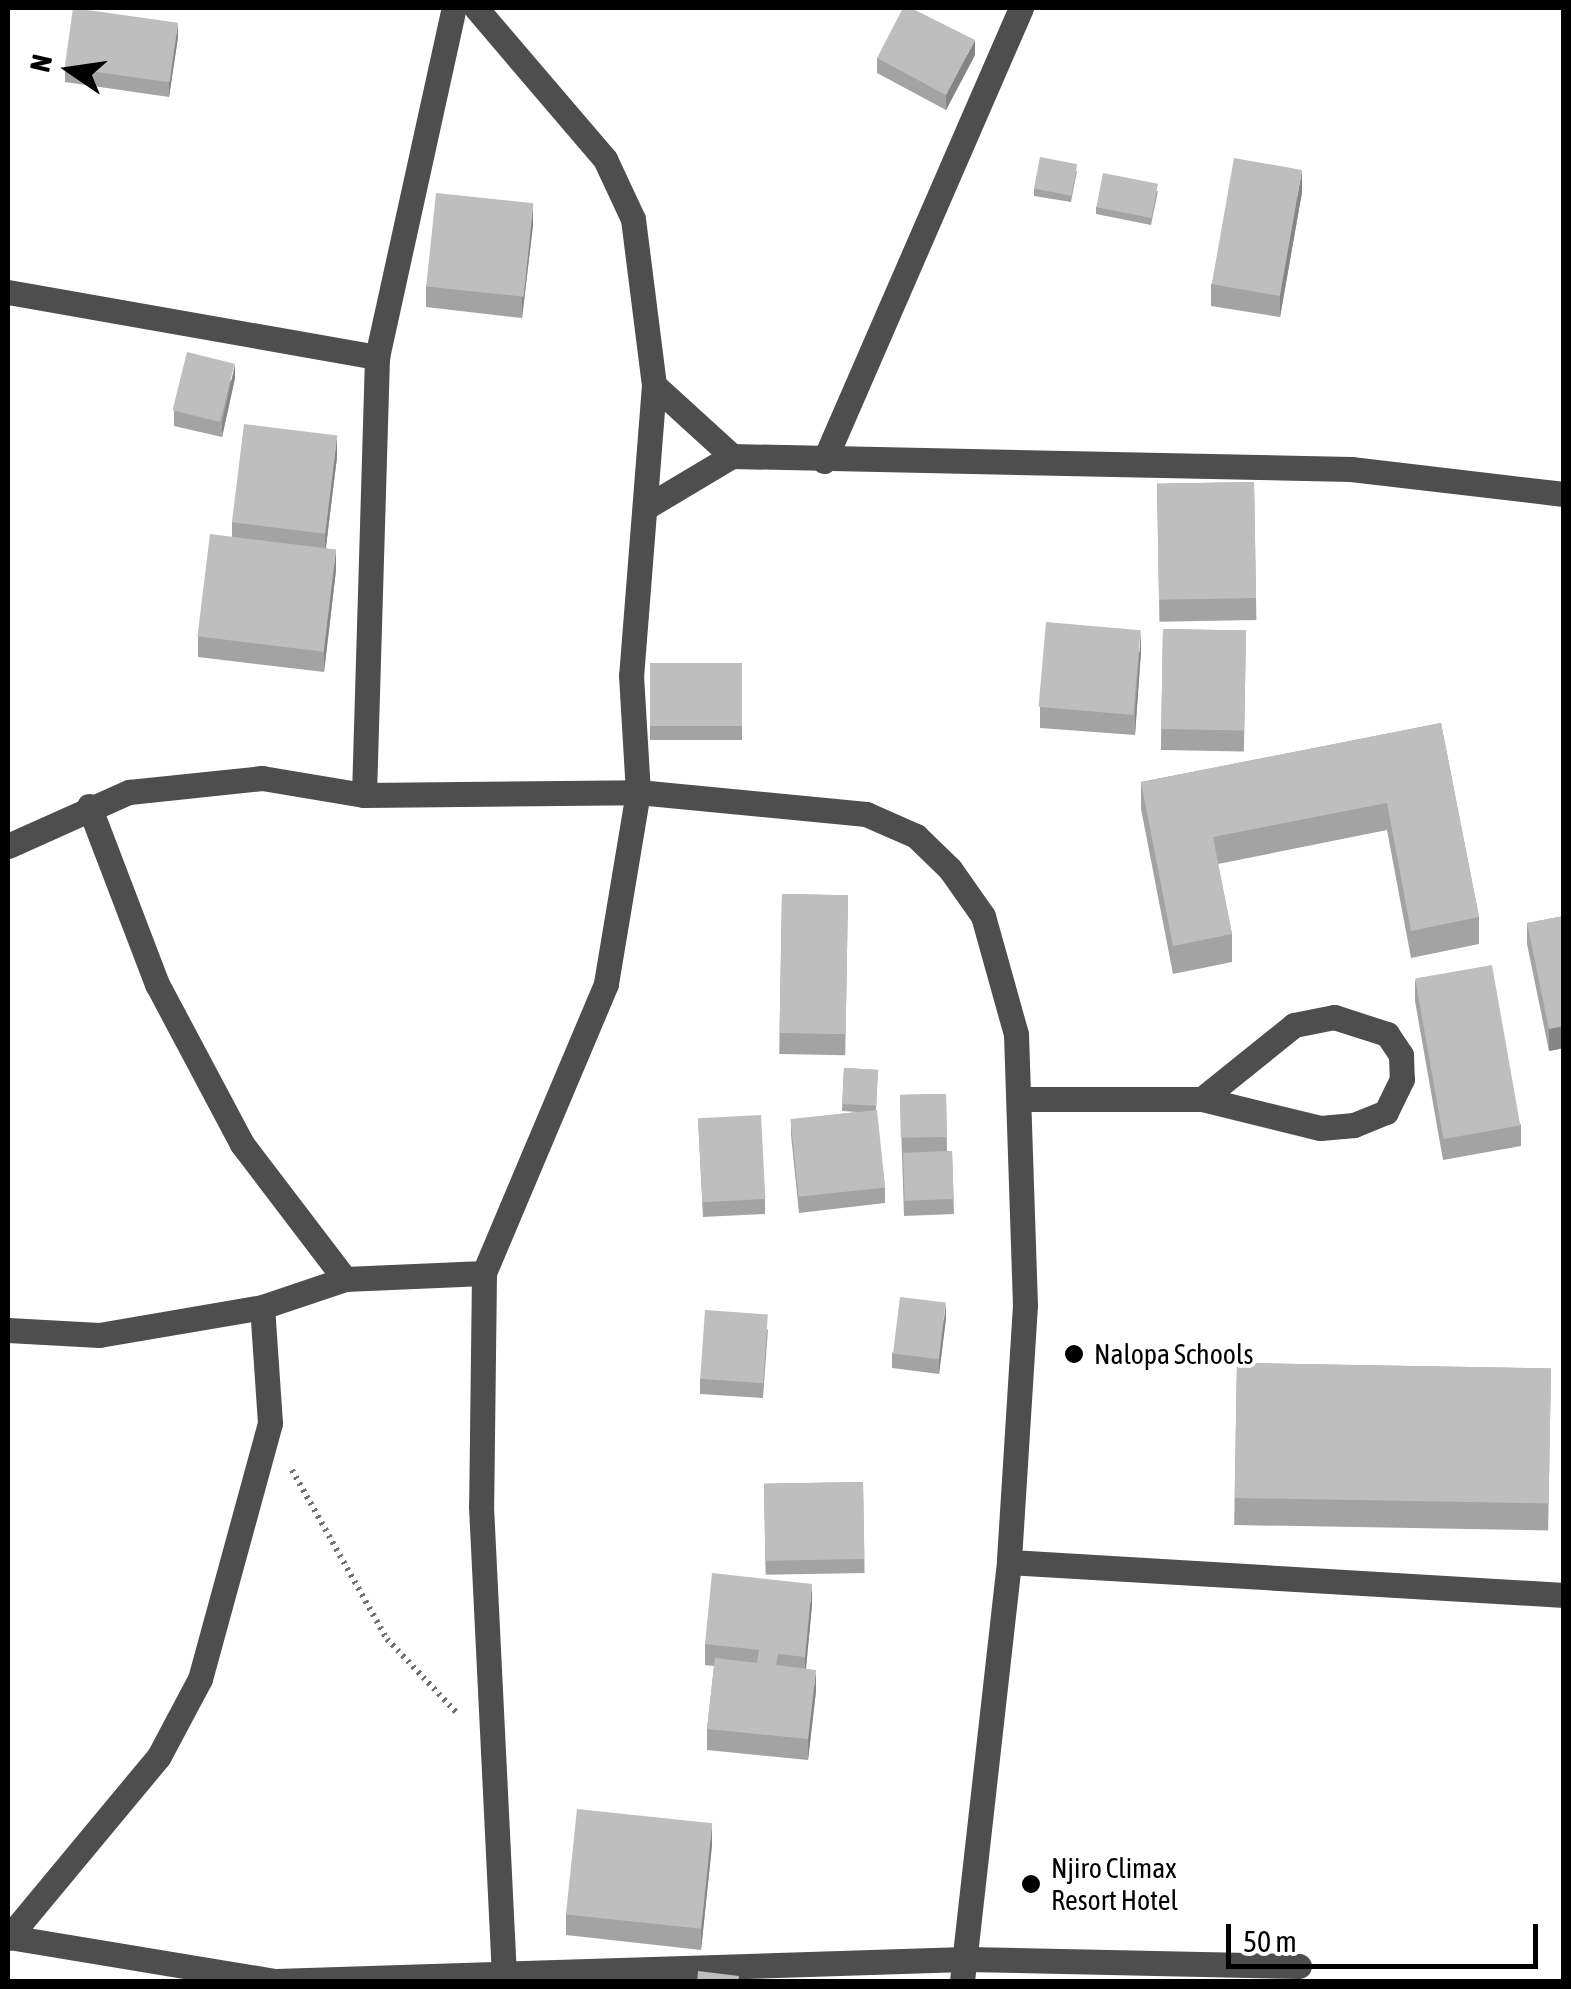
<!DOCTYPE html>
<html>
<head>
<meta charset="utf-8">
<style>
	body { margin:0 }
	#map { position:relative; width:1571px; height:1989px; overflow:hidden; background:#fff; font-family:"Asap Condensed",sans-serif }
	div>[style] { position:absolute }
	.path>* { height:6px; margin-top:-3px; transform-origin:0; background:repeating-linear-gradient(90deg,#707070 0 2.5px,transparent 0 7.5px) }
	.minor>* { height:25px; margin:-12.5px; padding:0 12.5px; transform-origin:12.5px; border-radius:12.5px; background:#4e4e4e }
	.wall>* { inset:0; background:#a3a3a3; transform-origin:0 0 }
	.shaded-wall>* { inset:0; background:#858585 }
	.building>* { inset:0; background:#bebebe; transform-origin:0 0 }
	.dots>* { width:28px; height:28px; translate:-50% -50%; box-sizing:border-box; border:5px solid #fff; border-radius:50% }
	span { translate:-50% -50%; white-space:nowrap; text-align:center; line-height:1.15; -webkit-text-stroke:8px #fff; paint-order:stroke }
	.poi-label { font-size:28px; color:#000 }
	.left { translate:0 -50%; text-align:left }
	.frame { position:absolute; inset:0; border:10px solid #000; pointer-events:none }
	.north { position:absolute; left:20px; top:20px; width:100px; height:100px; -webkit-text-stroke:8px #fff; paint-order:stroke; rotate:283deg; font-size:28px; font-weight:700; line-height:40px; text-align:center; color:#000 }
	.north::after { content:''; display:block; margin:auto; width:35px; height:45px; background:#000; clip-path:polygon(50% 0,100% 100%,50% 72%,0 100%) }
	.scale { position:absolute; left:1226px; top:1924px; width:312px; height:45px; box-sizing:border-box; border:5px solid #000; border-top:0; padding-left:12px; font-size:30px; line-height:35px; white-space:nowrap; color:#000; -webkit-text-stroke:8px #fff; paint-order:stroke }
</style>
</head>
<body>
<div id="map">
	<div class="path">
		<div style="left:292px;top:1470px;width:194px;rotate:60.7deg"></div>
		<div style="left:387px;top:1639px;width:103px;rotate:46.6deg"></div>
	</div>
	<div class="minor">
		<div style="left:476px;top:8px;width:199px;rotate:49.5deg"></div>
		<div style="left:605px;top:159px;width:66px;rotate:65deg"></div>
		<div style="left:633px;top:219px;width:167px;rotate:82.8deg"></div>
		<div style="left:654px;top:385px;width:291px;rotate:94.5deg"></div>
		<div style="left:631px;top:675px;width:117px;rotate:86.6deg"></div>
		<div style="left:638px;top:792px;width:195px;rotate:99.5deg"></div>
		<div style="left:606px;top:984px;width:314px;rotate:112.9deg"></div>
		<div style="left:484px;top:1273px;width:233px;rotate:90.7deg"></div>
		<div style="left:481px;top:1506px;width:477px;rotate:87.2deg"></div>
		<div style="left:8px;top:292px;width:375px;rotate:10deg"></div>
		<div style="left:654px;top:385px;width:105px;rotate:42.3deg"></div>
		<div style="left:824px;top:461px;width:494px;rotate:-66.5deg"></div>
		<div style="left:648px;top:506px;width:98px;rotate:-30.8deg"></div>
		<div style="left:732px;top:456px;width:619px;rotate:1.2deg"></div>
		<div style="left:1351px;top:469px;width:214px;rotate:6.7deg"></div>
		<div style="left:364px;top:795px;width:438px;rotate:-88.3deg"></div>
		<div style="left:377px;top:357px;width:357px;rotate:-77.6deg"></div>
		<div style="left:89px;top:806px;width:191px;rotate:69.1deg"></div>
		<div style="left:157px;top:984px;width:181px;rotate:62deg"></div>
		<div style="left:242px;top:1144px;width:170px;rotate:52.7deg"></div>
		<div style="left:8px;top:846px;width:133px;rotate:-24.1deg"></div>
		<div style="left:129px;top:792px;width:134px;rotate:-6deg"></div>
		<div style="left:262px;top:778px;width:103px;rotate:9.5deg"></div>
		<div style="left:364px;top:795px;width:274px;rotate:-0.6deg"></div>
		<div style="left:638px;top:792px;width:229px;rotate:5.5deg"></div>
		<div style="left:866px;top:814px;width:55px;rotate:23.7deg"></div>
		<div style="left:916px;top:836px;width:47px;rotate:44.1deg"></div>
		<div style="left:950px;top:869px;width:57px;rotate:54.9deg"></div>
		<div style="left:983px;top:916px;width:123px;rotate:74.4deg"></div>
		<div style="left:1016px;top:1034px;width:271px;rotate:88.1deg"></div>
		<div style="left:1025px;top:1305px;width:257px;rotate:93.6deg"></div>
		<div style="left:1009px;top:1562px;width:423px;rotate:96.4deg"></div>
		<div style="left:1021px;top:1099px;width:181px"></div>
		<div style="left:1202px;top:1099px;width:118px;rotate:-38.8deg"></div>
		<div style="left:1294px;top:1025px;width:41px;rotate:-11.3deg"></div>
		<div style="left:1334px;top:1017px;width:56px;rotate:17.8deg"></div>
		<div style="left:1387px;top:1034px;width:25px;rotate:56deg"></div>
		<div style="left:1401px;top:1055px;width:24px;rotate:88deg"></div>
		<div style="left:1402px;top:1079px;width:37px;rotate:116deg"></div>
		<div style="left:1386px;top:1112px;width:35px;rotate:158deg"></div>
		<div style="left:1354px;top:1125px;width:34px;rotate:175deg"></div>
		<div style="left:1320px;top:1128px;width:122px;rotate:-166.2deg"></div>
		<div style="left:8px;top:1330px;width:91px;rotate:3.1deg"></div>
		<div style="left:99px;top:1335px;width:165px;rotate:-9.7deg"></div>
		<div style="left:262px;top:1307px;width:88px;rotate:-18.6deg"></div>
		<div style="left:345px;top:1279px;width:139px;rotate:-2.5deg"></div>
		<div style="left:1009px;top:1562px;width:556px;rotate:3.4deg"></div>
		<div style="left:9px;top:1937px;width:271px;rotate:9.4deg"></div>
		<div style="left:276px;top:1981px;width:689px;rotate:-1.83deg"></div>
		<div style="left:965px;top:1959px;width:334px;rotate:1.2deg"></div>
		<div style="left:8px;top:1938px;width:236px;rotate:-50.3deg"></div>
		<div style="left:159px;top:1756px;width:87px;rotate:-62deg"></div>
		<div style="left:200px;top:1679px;width:265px;rotate:-74.7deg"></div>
		<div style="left:270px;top:1423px;width:116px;rotate:-93.9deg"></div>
	</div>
	<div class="wall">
		<div style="clip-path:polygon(178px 37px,169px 97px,65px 82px,65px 67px)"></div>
		<div style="clip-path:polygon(975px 55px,946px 110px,877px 73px,877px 58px)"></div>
		<div style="clip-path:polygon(1077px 171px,1071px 202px,1034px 196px,1034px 188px)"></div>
		<div style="clip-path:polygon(1158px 191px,1151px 225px,1096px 214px,1096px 207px)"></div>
		<div style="clip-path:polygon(1302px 192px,1280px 317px,1211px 306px,1211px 284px)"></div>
		<div style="clip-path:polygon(533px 225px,522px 318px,426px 307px,426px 286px)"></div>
		<div style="clip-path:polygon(235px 378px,222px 437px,174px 426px,174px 411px)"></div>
		<div style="clip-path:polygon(337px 457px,326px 547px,336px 570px,324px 672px,198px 657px,198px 636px,232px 536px,232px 522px)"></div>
		<div style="left:1254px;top:482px;width:138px;height:97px;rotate:89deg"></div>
		<div style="left:1163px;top:629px;width:83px;height:121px;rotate:1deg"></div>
		<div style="clip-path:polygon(1141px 651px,1135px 735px,1040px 728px,1040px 707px)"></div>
		<div style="left:650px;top:663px;width:92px;height:77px"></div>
		<div style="clip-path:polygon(1441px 723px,1479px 917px,1479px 944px,1411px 958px,1387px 830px,1218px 864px,1232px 934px,1232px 962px,1173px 974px,1141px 809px,1141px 782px)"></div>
		<div style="left:782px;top:894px;width:66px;height:160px;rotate:1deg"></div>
		<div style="clip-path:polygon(1564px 916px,1564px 1048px,1549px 1051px,1527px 944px,1527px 923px)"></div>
		<div style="clip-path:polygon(1415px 980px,1521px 1125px,1521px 1146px,1443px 1160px,1415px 1001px)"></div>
		<div style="clip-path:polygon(844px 1068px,878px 1070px,876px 1110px,885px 1188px,885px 1203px,799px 1213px,791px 1135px,791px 1120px,857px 1112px,842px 1111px)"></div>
		<div style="clip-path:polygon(946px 1094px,947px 1151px,952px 1151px,954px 1214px,904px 1216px,900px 1095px)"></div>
		<div style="clip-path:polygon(698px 1119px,765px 1199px,765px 1214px,703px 1217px)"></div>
		<div style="clip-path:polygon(946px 1318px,939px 1374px,892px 1368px,892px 1353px)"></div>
		<div style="clip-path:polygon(768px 1329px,763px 1398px,700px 1394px,700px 1379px)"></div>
		<div style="left:1237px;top:1363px;width:314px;height:162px;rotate:1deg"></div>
		<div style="left:863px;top:1482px;width:91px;height:99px;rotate:89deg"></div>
		<div style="clip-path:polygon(812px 1605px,806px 1668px,816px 1691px,808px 1760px,707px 1750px,707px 1729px,714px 1666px,705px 1665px,705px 1644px)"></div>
		<div style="clip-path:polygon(712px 1845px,701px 1950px,566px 1935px,566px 1914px)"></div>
	</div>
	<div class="shaded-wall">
		<div style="clip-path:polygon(178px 23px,178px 37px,169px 97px,169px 82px)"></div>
		<div style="clip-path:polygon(975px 40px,975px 55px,946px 110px,946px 95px)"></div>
		<div style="clip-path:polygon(1302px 170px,1302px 192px,1280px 317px,1280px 296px)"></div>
		<div style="clip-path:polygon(533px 204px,533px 225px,522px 318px,522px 297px)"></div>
		<div style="clip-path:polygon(235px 364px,235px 378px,222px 437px,222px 423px)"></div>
		<div style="clip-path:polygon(337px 435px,337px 457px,325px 554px,325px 533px)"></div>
		<div style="clip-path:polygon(336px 549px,336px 570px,324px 672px,324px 651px)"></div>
		<div style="clip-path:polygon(1141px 630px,1141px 651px,1135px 735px,1135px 714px)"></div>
		<div style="clip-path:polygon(1564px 1026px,1564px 1048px,1549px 1051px,1549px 1029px)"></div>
		<div style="clip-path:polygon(946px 1303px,946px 1318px,939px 1374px,939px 1360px)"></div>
		<div style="clip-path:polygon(812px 1584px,812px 1605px,805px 1678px,805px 1657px)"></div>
		<div style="clip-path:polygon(816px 1670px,816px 1691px,808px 1760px,808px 1739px)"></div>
		<div style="clip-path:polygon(712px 1823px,712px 1845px,701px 1950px,701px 1928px)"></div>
	</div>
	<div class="building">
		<div style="left:73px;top:8px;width:106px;height:60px;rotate:8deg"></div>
		<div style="clip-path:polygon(903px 8px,911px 8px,975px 40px,946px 95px,877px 58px)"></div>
		<div style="left:1040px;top:157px;width:38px;height:32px;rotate:11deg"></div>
		<div style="left:1234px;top:158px;width:69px;height:128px;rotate:10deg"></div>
		<div style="left:1103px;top:173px;width:56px;height:35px;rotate:11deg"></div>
		<div style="left:436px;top:193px;width:98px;height:94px;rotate:6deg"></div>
		<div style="left:187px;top:352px;width:49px;height:60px;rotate:14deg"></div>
		<div style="left:244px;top:424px;width:94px;height:99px;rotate:7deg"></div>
		<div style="left:1254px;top:482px;width:116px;height:97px;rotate:89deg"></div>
		<div style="left:210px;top:534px;width:127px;height:103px;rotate:7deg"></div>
		<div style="left:1046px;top:622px;width:95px;height:85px;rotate:5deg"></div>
		<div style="left:1163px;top:629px;width:83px;height:100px;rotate:1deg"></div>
		<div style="left:650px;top:663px;width:92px;height:63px"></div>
		<div style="clip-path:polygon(1441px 723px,1479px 917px,1411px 931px,1387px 803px,1213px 837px,1232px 934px,1173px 946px,1141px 782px)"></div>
		<div style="left:782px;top:894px;width:66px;height:139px;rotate:1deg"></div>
		<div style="clip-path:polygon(1564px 916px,1564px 1026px,1549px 1029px,1527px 923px)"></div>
		<div style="left:1492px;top:965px;width:163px;height:78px;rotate:80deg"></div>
		<div style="left:844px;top:1068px;width:34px;height:36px;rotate:3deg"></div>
		<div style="left:946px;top:1094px;width:43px;height:46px;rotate:89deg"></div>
		<div style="left:877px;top:1110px;width:78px;height:87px;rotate:84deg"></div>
		<div style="left:761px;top:1115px;width:84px;height:63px;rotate:87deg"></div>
		<div style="left:952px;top:1151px;width:48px;height:49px;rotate:88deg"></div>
		<div style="left:900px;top:1297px;width:46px;height:57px;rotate:7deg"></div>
		<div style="left:705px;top:1310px;width:63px;height:69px;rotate:4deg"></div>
		<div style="left:1237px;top:1363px;width:314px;height:135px;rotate:1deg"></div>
		<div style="left:863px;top:1482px;width:77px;height:99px;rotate:89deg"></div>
		<div style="clip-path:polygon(712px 1573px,812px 1584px,805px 1657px,778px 1654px,776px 1665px,816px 1670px,808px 1739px,707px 1729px,715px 1658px,757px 1663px,759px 1650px,705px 1644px)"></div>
		<div style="left:577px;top:1809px;width:136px;height:106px;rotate:6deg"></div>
		<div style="clip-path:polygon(698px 1971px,739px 1976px,738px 1982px,697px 1982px)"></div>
	</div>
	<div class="dots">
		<div style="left:1074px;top:1354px;background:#000"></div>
		<div style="left:1031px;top:1884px;background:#000"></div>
	</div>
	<div class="poi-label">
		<span class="left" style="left:1094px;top:1354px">Nalopa Schools</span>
		<span class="left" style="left:1051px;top:1884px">Njiro Climax<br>Resort Hotel</span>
	</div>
	<div class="frame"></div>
	<div class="north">N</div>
	<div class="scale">50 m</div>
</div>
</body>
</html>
